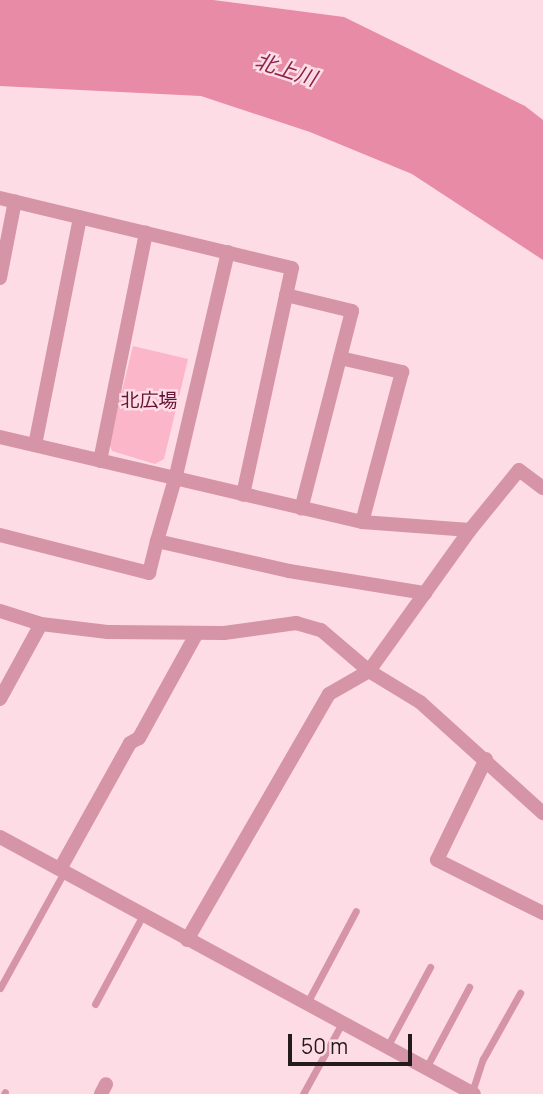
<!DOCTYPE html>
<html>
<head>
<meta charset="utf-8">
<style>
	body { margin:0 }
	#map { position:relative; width:543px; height:1094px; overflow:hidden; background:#fddce5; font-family:Manrope,"Noto Sans JP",sans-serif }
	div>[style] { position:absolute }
	.green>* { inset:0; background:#fcb6c9 }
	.water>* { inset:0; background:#e78ba7 }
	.lane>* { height:7px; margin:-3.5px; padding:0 3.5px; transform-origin:3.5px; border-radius:3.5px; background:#d595a7 }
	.street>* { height:14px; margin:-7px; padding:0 7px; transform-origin:7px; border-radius:7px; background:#d595a7 }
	span { translate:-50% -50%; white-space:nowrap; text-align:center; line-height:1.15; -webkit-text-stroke:5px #fddce5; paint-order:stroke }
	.park-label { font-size:19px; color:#641334 }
	.water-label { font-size:21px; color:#8e224d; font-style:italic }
	.scale { position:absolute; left:288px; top:1034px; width:124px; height:32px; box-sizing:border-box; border:4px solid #251a1d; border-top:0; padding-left:9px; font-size:21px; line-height:24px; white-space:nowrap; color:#251a1d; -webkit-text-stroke:5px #fddce5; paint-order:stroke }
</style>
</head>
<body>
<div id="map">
	<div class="green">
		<div style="clip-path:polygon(133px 346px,188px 359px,164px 459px,155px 464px,112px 451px,109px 443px)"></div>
	</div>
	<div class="water">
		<div style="clip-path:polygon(0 0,213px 0,344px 17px,525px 106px,543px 120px,543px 260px,412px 174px,310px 132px,201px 96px,0 86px)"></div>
	</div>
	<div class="lane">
		<div style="left:0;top:988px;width:132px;rotate:-61.1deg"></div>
		<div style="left:307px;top:1003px;width:104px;rotate:-62deg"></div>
		<div style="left:95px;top:1004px;width:101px;rotate:-61.7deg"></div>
		<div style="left:387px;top:1047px;width:91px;rotate:-61.7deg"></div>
		<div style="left:426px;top:1068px;width:92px;rotate:-62deg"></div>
		<div style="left:472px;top:1092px;width:35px;rotate:-72deg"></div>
		<div style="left:483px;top:1059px;width:76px;rotate:-60.7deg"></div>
		<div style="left:4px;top:1094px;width:2px;rotate:-63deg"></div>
		<div style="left:303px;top:1094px;width:81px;rotate:-61.2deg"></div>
	</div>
	<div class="street">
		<div style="left:0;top:198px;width:300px;rotate:13.5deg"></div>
		<div style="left:292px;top:268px;width:232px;rotate:102.2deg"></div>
		<div style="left:228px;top:252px;width:233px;rotate:103.1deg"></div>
		<div style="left:175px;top:479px;width:65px;rotate:106.2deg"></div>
		<div style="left:157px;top:541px;width:135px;rotate:12.8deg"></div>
		<div style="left:289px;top:571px;width:138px;rotate:9.2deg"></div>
		<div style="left:0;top:278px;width:78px;rotate:-79deg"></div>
		<div style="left:286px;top:295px;width:68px;rotate:13.6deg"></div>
		<div style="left:352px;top:311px;width:204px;rotate:104.4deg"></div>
		<div style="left:340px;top:358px;width:64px;rotate:12.7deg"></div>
		<div style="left:402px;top:372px;width:155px;rotate:104.9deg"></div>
		<div style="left:0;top:437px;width:372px;rotate:13.2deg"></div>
		<div style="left:362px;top:522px;width:108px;rotate:4.2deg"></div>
		<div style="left:470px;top:530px;width:77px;rotate:-50.8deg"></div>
		<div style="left:519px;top:470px;width:30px;rotate:37deg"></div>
		<div style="left:35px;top:445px;width:232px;rotate:-78.8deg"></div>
		<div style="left:100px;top:461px;width:233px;rotate:-78.6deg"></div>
		<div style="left:0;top:535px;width:154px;rotate:14.3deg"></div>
		<div style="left:149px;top:573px;width:33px;rotate:-76deg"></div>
		<div style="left:0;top:611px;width:43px;rotate:17.6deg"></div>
		<div style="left:41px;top:624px;width:67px;rotate:6.8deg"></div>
		<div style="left:108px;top:632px;width:116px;rotate:0.5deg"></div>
		<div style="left:224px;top:633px;width:73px;rotate:-7.9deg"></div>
		<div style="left:296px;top:623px;width:26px;rotate:16deg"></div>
		<div style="left:321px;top:630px;width:63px;rotate:40.5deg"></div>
		<div style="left:369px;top:671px;width:60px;rotate:31.3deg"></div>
		<div style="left:420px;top:702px;width:166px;rotate:42.1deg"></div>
		<div style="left:0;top:699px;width:85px;rotate:-61.3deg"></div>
		<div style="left:486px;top:759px;width:112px;rotate:115.9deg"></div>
		<div style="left:437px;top:860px;width:119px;rotate:26.6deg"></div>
		<div style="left:0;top:837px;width:539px;rotate:28.47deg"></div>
		<div style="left:60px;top:869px;width:144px;rotate:-60.9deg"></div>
		<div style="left:130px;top:743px;width:10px;rotate:-29deg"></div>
		<div style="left:139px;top:738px;width:120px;rotate:-61.1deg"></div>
		<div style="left:187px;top:940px;width:284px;rotate:-60deg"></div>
		<div style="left:329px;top:694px;width:46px;rotate:-29.9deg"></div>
		<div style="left:369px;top:671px;width:173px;rotate:-54.4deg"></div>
		<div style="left:101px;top:1094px;width:11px;rotate:-63deg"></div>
	</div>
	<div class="park-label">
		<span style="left:149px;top:401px">北広場</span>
	</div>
	<div class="water-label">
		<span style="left:286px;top:69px;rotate:18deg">北上川</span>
	</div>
	<div class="scale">50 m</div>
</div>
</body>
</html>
